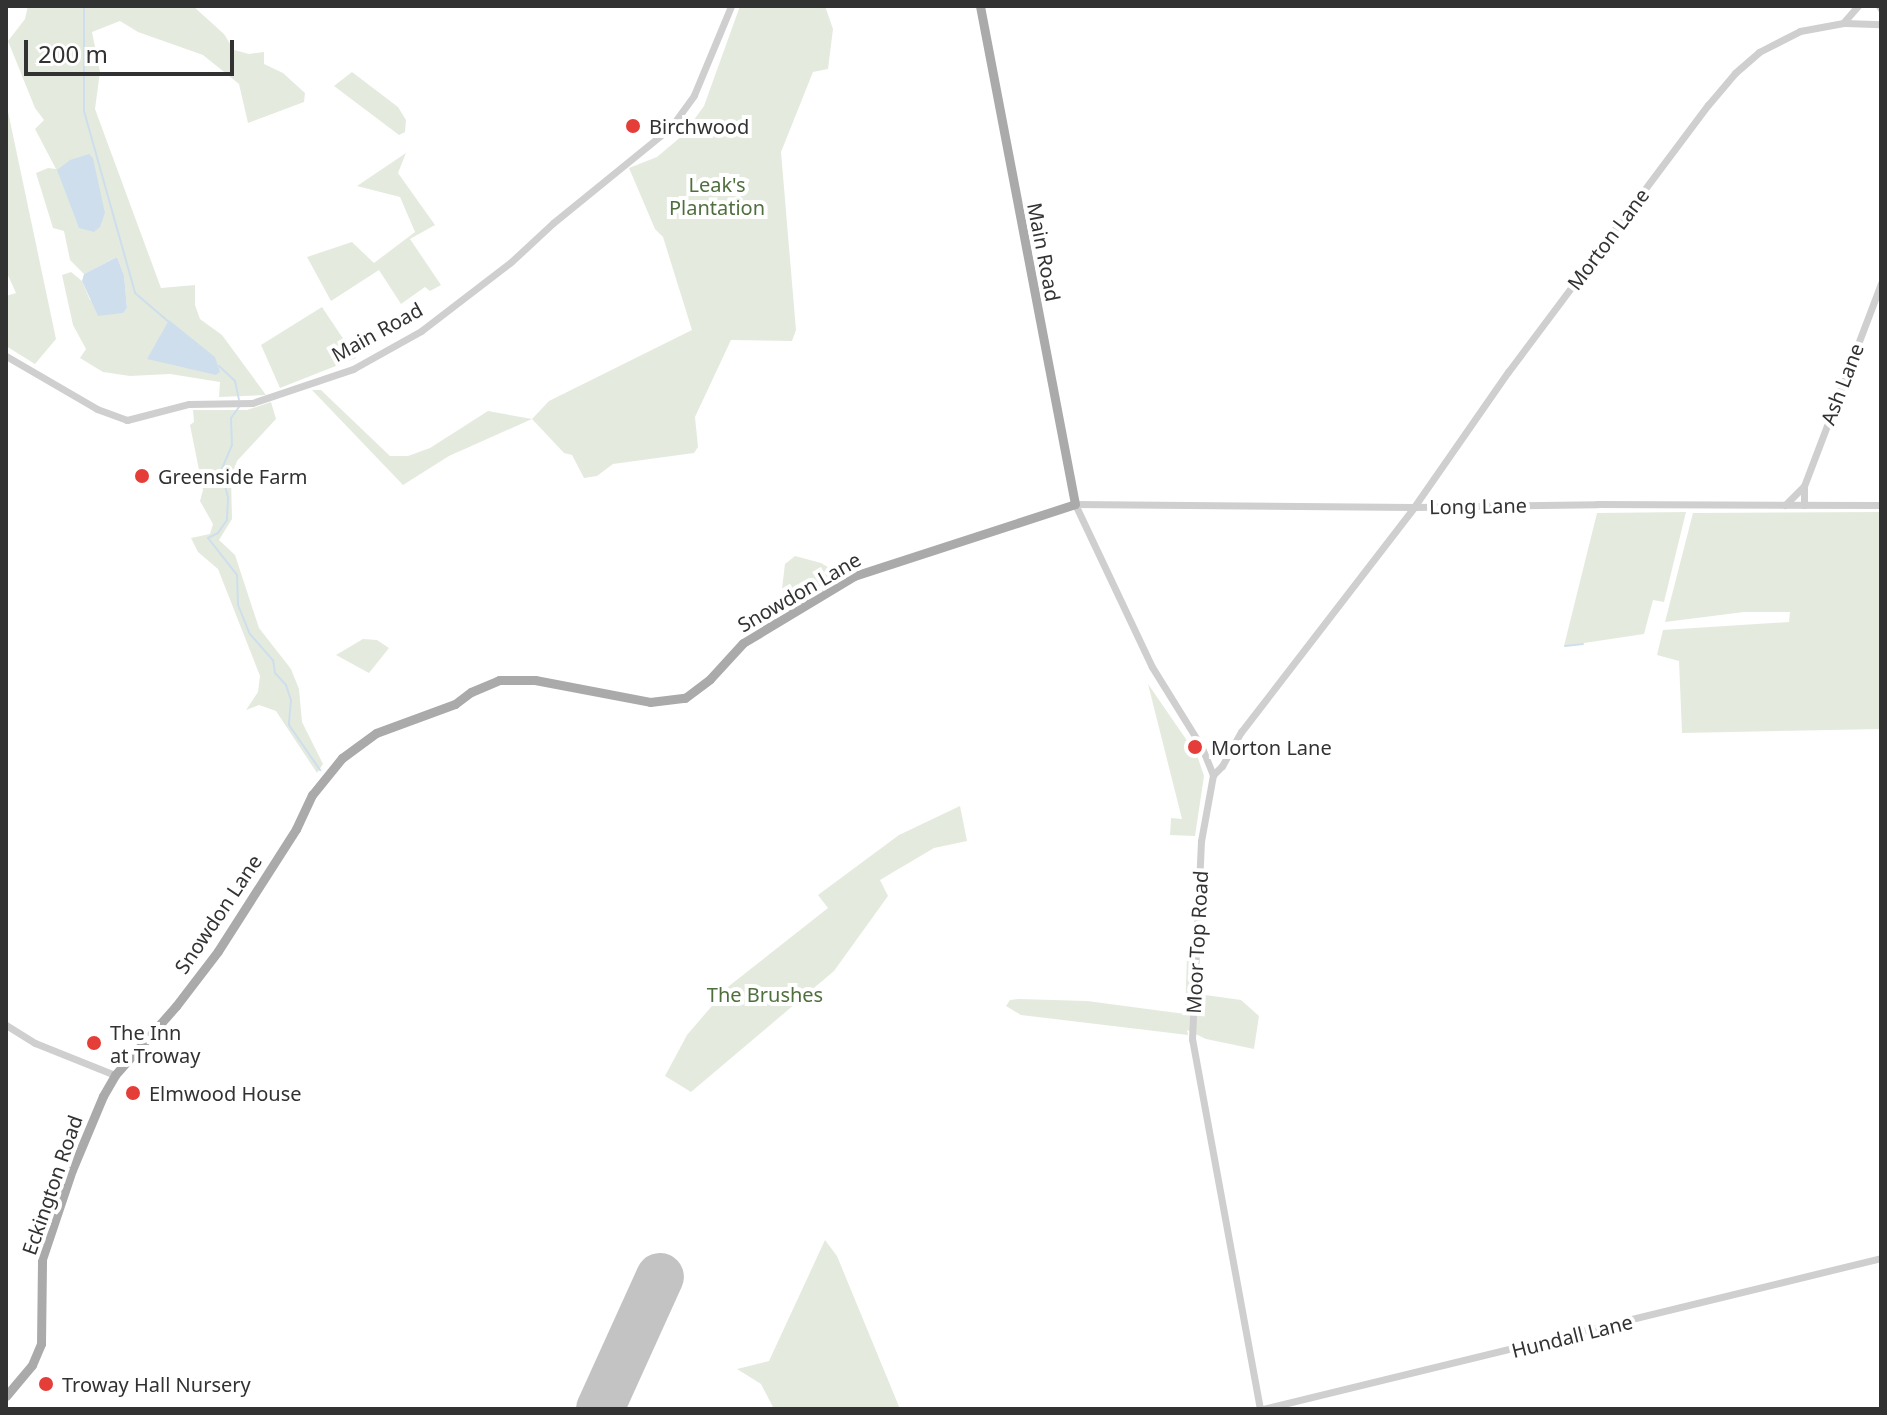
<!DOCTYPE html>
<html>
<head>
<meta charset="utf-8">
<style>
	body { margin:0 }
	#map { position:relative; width:1887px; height:1415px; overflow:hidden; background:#fff; font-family:"Noto Sans",sans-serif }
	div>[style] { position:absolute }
	.green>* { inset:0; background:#e4ebde }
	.water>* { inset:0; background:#cedeed }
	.stream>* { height:2px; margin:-1px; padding:0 1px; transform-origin:1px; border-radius:1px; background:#cedeed }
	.runway>* { height:48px; margin:-24px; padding:0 24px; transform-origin:24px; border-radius:24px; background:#c3c3c3 }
	.minor>* { height:7px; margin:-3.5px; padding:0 3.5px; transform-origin:3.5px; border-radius:3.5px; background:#cfcfcf }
	.major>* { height:9px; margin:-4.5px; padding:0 4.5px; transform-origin:4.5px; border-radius:4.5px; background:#aaa }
	.dots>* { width:22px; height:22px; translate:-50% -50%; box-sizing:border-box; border:4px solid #fff; border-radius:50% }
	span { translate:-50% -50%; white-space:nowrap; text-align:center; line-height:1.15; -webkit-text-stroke:8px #fff; paint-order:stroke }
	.poi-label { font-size:20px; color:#323232 }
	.left { translate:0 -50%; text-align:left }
	.park-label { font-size:20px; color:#506f3e }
	.street-label { font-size:20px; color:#323232 }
	.frame { position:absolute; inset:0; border:8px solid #323232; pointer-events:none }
	.scale { position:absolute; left:24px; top:40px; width:210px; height:36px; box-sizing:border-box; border:4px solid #323232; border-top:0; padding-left:10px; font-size:24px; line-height:28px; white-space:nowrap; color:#323232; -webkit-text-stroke:6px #fff; paint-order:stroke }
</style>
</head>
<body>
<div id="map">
	<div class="green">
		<div style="clip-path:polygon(28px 6px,193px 6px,224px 34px,234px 50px,249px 54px,264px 52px,264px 64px,283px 73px,305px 93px,304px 102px,248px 123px,239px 84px,203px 55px,138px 32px,120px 21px,92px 32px,100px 72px,95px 109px,161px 288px,195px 285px,195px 305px,200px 319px,222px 335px,266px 395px,219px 397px,220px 382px,170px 374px,130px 376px,103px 372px,80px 358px,86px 349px,73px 325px,62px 275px,71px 272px,82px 281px,90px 300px,127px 309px,124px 275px,117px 257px,84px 274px,70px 260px,64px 231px,53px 228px,36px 173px,48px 168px,56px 169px,35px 129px,44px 120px,35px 108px,8px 41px,25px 19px)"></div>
		<div style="clip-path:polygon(740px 6px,825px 6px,833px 29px,828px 69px,813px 72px,781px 152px,796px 330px,792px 341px,731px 340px,695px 417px,698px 447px,694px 453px,613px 464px,597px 476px,584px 478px,572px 455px,564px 453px,532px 419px,449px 456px,403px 485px,312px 390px,321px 390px,390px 456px,408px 456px,430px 448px,488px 411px,532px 419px,549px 401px,692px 330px,663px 237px,655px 229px,629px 168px,657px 157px,683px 135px,704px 106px)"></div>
		<div style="clip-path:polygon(352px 72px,398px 107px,406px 120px,405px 132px,399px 135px,334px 86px)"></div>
		<div style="clip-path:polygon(6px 102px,56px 339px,35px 364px,6px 346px,6px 296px,16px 293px,6px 271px)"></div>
		<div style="clip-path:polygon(406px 153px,398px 173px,435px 225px,410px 239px,441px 285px,430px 291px,425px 287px,401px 304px,379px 270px,331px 301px,307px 257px,352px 242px,374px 263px,415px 232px,400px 197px,357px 186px)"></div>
		<div style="clip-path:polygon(322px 307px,356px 358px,280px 388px,261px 345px)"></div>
		<div style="clip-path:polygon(271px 402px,276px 419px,237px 461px,231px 478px,232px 519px,219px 540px,235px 555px,259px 628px,291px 669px,299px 689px,302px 722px,323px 764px,317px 773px,276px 711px,259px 705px,246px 710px,258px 692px,260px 676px,218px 569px,198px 552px,191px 538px,210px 534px,213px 524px,200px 501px,203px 490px,190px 425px,194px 422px,193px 410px,247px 410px)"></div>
		<div style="clip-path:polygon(1686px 512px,1664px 602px,1653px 600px,1644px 634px,1564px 646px,1597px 513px)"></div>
		<div style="clip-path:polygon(1881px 512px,1881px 729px,1682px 733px,1679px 661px,1657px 655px,1663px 630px,1789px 622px,1790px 612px,1744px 612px,1665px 622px,1693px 513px)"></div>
		<div style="clip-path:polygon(795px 556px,821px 563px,841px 575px,788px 604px,782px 589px,785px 564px)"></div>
		<div style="clip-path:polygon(363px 639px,377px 640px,389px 648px,369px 673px,336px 655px)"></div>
		<div style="clip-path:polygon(1148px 684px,1197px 755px,1204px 776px,1195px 836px,1170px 835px,1171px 818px,1182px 819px)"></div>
		<div style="clip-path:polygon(960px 806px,967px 841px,934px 848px,880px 880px,888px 896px,834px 971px,691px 1092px,665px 1076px,687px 1035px,729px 986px,828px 908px,818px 895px,899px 835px)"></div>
		<div style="clip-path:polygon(1187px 956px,1192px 956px,1191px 993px,1241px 1000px,1259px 1016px,1254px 1049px,1206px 1039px,1187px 1030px,1188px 1035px,1021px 1015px,1006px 1006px,1010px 1000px,1019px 999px,1087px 1001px,1185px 1014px)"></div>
		<div style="clip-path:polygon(825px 1240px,837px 1256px,900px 1409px,774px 1409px,761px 1384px,737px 1369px,769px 1361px)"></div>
	</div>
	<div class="water">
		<div style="clip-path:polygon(89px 154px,93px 158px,105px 213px,100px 227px,94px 232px,79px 228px,57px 170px,70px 160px)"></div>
		<div style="clip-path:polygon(117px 257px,124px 275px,127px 308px,123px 313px,98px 316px,82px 281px,84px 274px)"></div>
		<div style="clip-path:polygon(169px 320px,215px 357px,220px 372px,216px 375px,147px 359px)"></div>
	</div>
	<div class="stream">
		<div style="left:84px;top:6px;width:105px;rotate:90deg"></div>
		<div style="left:84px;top:111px;width:189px;rotate:74.3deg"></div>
		<div style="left:135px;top:293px;width:45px;rotate:40.5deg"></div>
		<div style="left:219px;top:366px;width:22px;rotate:43deg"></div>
		<div style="left:235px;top:381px;width:19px;rotate:78deg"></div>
		<div style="left:239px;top:407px;width:14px;rotate:126deg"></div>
		<div style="left:231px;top:418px;width:27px;rotate:88deg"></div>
		<div style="left:232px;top:445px;width:28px;rotate:113deg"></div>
		<div style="left:221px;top:471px;width:28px;rotate:75deg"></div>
		<div style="left:228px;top:498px;width:22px;rotate:93deg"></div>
		<div style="left:227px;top:520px;width:16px;rotate:125deg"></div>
		<div style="left:218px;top:533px;width:11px;rotate:153deg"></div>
		<div style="left:208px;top:538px;width:47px;rotate:51.9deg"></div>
		<div style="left:237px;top:575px;width:30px;rotate:88deg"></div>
		<div style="left:238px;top:605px;width:31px;rotate:68deg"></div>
		<div style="left:250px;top:634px;width:35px;rotate:49deg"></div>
		<div style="left:273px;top:660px;width:13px;rotate:81deg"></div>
		<div style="left:275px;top:673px;width:16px;rotate:47deg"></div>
		<div style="left:286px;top:685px;width:16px;rotate:72deg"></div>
		<div style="left:291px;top:700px;width:25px;rotate:95deg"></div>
		<div style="left:289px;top:725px;width:55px;rotate:55.4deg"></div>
		<div style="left:1565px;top:646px;width:18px;rotate:-6deg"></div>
	</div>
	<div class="runway">
		<div style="left:600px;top:1409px;width:145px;rotate:-65.6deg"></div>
	</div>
	<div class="minor">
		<div style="left:1879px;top:6px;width:4px;rotate:56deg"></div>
		<div style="left:1845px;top:23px;width:36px;rotate:2deg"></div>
		<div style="left:6px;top:356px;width:105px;rotate:30.2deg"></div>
		<div style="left:97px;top:409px;width:32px;rotate:20deg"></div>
		<div style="left:127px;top:420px;width:64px;rotate:-14.5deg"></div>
		<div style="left:189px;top:404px;width:63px;rotate:-0.9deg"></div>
		<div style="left:252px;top:403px;width:107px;rotate:-18.6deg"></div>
		<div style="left:353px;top:369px;width:78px;rotate:-29.2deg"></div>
		<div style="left:421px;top:331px;width:113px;rotate:-37.5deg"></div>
		<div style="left:511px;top:262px;width:57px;rotate:-42.9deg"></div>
		<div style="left:553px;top:223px;width:152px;rotate:-39.1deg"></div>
		<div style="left:671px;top:127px;width:39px;rotate:-54deg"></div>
		<div style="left:694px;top:95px;width:96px;rotate:-67.4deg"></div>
		<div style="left:1785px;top:505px;width:25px;rotate:-45deg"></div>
		<div style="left:1804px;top:505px;width:19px;rotate:-90deg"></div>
		<div style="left:1804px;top:486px;width:217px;rotate:-69.2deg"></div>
		<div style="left:1213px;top:775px;width:13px;rotate:-45deg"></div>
		<div style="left:1222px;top:766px;width:39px;rotate:-61deg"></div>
		<div style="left:1241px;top:732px;width:284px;rotate:-52.4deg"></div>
		<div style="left:1414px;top:507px;width:165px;rotate:-55.2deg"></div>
		<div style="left:1508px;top:372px;width:334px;rotate:-53.2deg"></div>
		<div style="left:1708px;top:105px;width:42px;rotate:-49.8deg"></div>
		<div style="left:1735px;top:73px;width:32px;rotate:-41deg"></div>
		<div style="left:1759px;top:52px;width:46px;rotate:-27.1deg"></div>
		<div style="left:1800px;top:31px;width:44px;rotate:-10.5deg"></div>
		<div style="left:1843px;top:23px;width:23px;rotate:-49deg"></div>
		<div style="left:6px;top:1025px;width:34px;rotate:32deg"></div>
		<div style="left:35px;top:1043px;width:86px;rotate:21.8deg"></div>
		<div style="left:1260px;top:1409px;width:376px;rotate:-100.4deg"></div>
		<div style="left:1192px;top:1039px;width:198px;rotate:-87.4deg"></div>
		<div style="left:1201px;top:841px;width:67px;rotate:-79.7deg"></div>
		<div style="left:1213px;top:775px;width:31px;rotate:-112deg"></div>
		<div style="left:1201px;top:746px;width:93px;rotate:-121.8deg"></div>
		<div style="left:1152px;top:667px;width:180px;rotate:-115.3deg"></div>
		<div style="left:1075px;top:504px;width:339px;rotate:0.5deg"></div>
		<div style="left:1414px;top:507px;width:183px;rotate:-0.9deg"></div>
		<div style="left:1597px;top:504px;width:284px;rotate:0.2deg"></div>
		<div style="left:1263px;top:1409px;width:636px;rotate:-13.73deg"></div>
	</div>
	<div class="major">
		<div style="left:6px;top:1396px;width:40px;rotate:-50deg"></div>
		<div style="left:32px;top:1365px;width:23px;rotate:-67deg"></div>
		<div style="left:41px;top:1344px;width:85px;rotate:-89.3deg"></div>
		<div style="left:42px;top:1259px;width:94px;rotate:-71.4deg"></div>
		<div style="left:72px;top:1170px;width:80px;rotate:-67.3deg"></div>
		<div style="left:103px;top:1096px;width:24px;rotate:-60deg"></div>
		<div style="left:115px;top:1075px;width:92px;rotate:-48.5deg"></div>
		<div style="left:176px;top:1006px;width:69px;rotate:-52.6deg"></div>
		<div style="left:218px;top:951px;width:145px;rotate:-57.4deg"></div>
		<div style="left:296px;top:829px;width:38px;rotate:-65deg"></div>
		<div style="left:312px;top:795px;width:48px;rotate:-51deg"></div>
		<div style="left:342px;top:758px;width:42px;rotate:-36.3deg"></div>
		<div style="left:376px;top:733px;width:84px;rotate:-20.2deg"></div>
		<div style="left:455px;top:704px;width:20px;rotate:-37deg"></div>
		<div style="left:471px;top:692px;width:30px;rotate:-23deg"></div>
		<div style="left:499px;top:680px;width:36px"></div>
		<div style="left:535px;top:680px;width:117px;rotate:10.8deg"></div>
		<div style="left:650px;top:702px;width:35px;rotate:-7deg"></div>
		<div style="left:685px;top:698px;width:31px;rotate:-37deg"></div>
		<div style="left:710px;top:679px;width:49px;rotate:-47.5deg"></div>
		<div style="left:743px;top:643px;width:130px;rotate:-31.1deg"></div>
		<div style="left:854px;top:576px;width:232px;rotate:-18deg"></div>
		<div style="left:1075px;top:504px;width:507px;rotate:-100.8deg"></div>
	</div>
	<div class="dots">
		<div style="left:633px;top:126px;background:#e53d38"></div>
		<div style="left:142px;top:476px;background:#e53d38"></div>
		<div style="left:1195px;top:747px;background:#e53d38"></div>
		<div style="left:94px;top:1043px;background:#e53d38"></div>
		<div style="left:133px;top:1093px;background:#e53d38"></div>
		<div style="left:46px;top:1384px;background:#e53d38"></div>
	</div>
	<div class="poi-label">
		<span class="left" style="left:649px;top:126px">Birchwood</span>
		<span class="left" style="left:158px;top:476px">Greenside Farm</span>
		<span class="left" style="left:1211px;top:747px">Morton Lane</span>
		<span class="left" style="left:110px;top:1044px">The Inn<br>at Troway</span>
		<span class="left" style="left:149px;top:1093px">Elmwood House</span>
		<span class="left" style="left:62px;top:1384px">Troway Hall Nursery</span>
	</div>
	<div class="park-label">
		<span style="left:717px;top:196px">Leak's<br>Plantation</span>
		<span style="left:765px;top:994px">The Brushes</span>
	</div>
	<div class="street-label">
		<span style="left:1608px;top:239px;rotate:-53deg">Morton Lane</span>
		<span style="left:1044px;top:252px;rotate:79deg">Main Road</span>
		<span style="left:377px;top:332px;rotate:-29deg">Main Road</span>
		<span style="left:1842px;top:384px;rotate:-69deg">Ash Lane</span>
		<span style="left:1478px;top:506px;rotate:-1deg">Long Lane</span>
		<span style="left:799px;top:592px;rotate:-30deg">Snowdon Lane</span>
		<span style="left:218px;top:914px;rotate:-56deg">Snowdon Lane</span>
		<span style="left:1197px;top:942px;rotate:-87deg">Moor Top Road</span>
		<span style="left:52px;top:1185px;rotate:-71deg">Eckington Road</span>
		<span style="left:1572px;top:1336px;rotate:-14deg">Hundall Lane</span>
	</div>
	<div class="frame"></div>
	<div class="scale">200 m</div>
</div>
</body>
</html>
